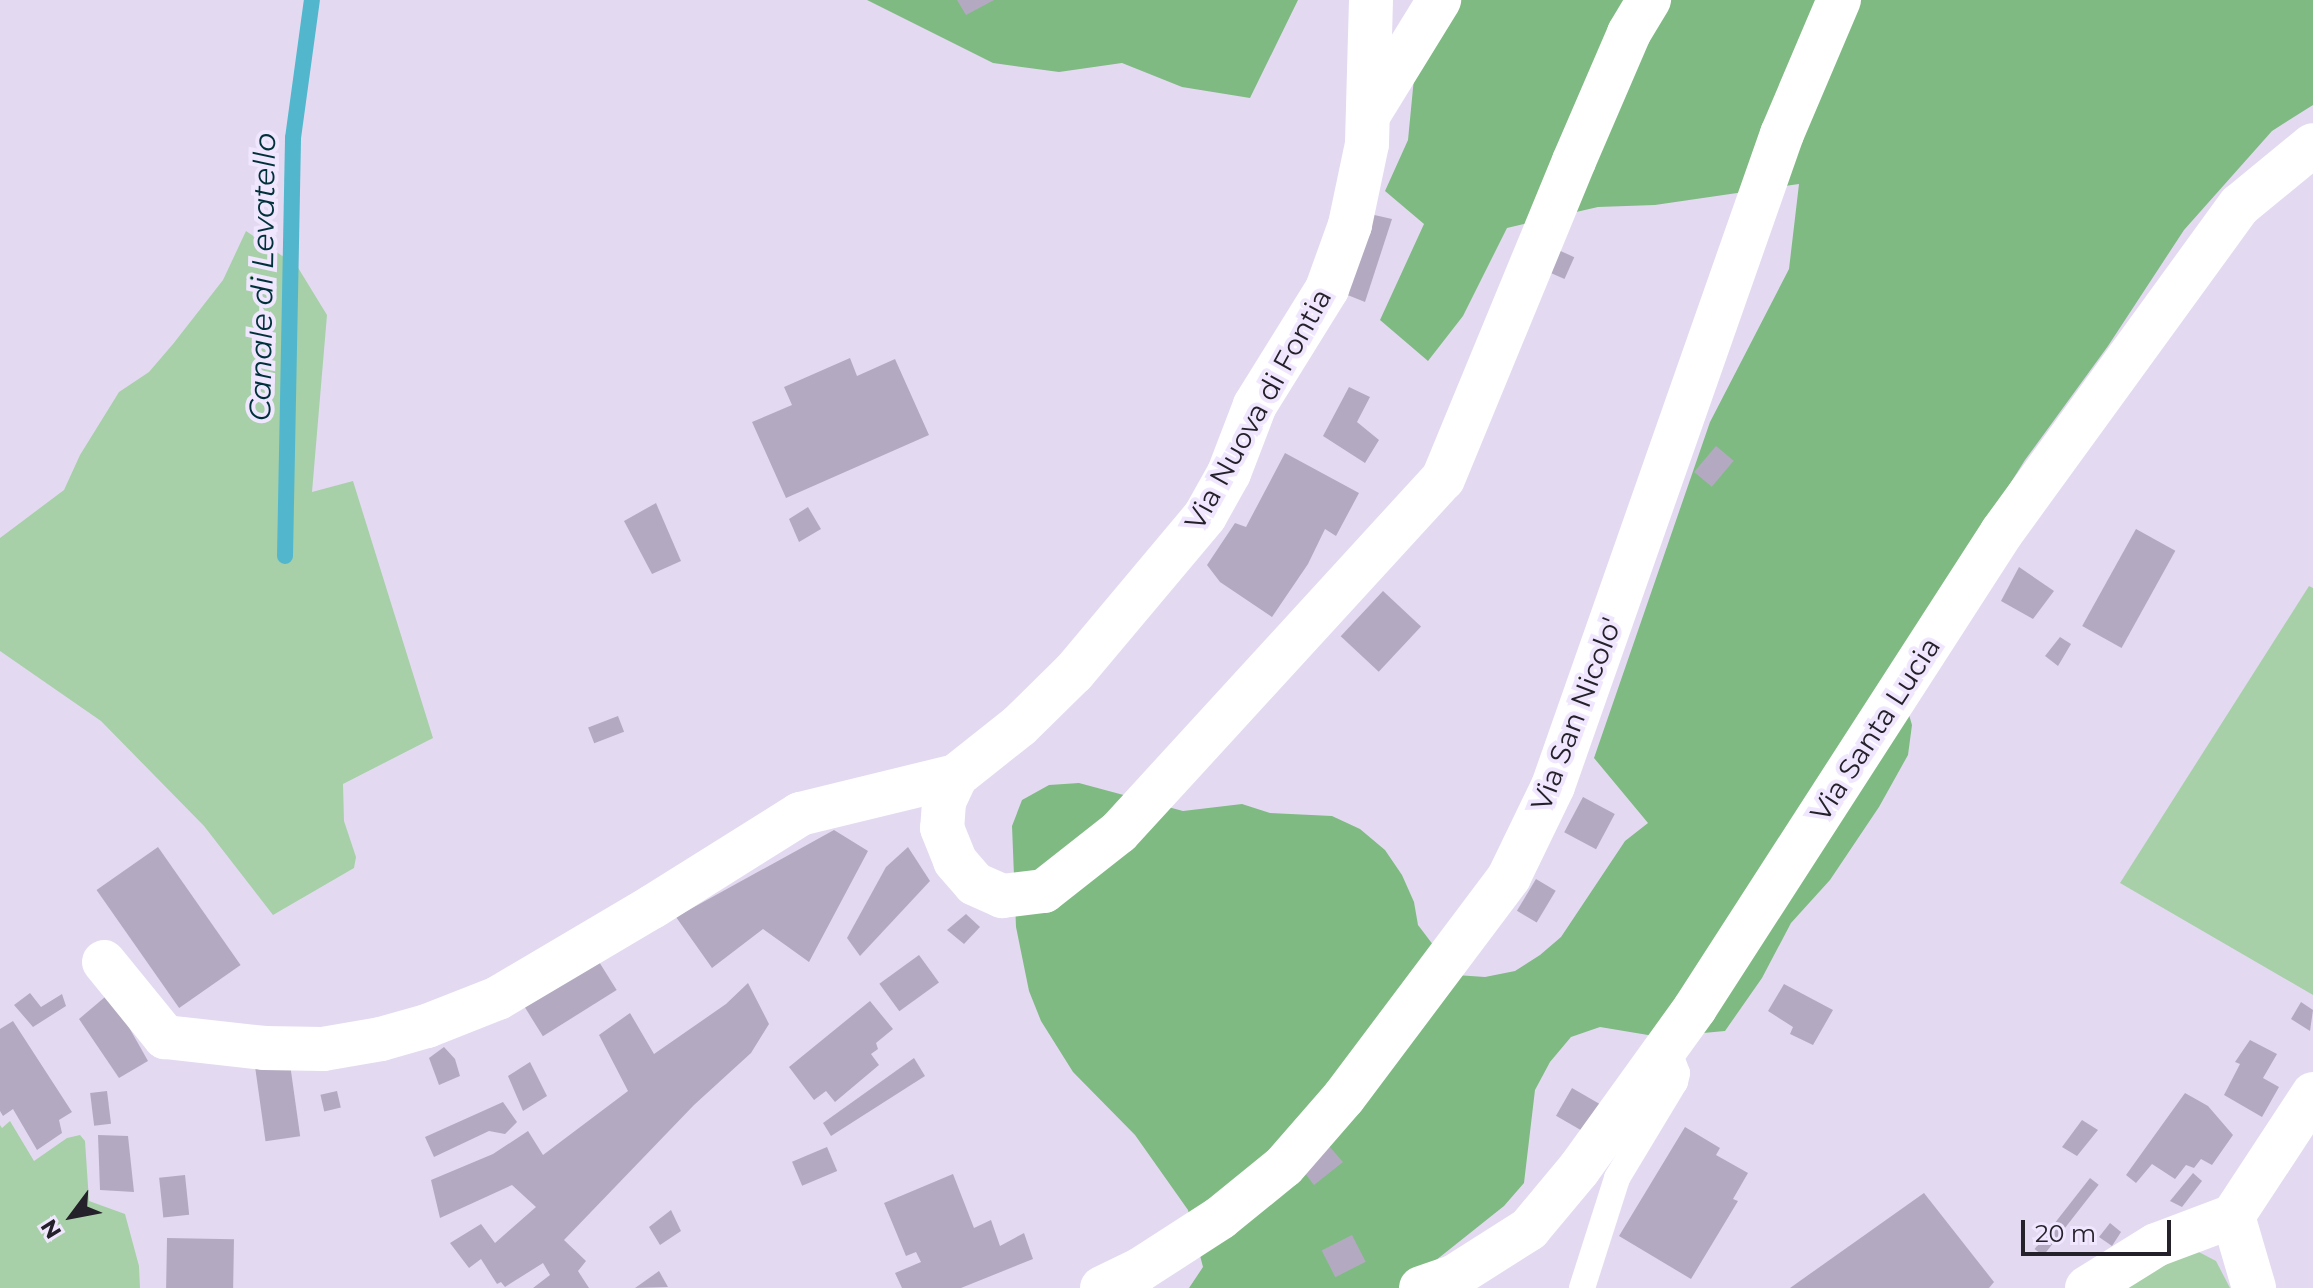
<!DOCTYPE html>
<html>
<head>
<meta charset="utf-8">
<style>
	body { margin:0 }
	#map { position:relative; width:2313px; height:1288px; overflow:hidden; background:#e3daf1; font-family:Montserrat,sans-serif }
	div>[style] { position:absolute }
	.green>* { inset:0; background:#a7d0a8 }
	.forest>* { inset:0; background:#80ba83 }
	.stream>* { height:16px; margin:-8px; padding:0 8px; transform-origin:8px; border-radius:8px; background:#52b7cd }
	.building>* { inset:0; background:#b3aac1; transform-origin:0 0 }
	.service>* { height:26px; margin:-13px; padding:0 13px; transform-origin:13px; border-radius:13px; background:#fff }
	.minor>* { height:44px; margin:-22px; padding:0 22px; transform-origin:22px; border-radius:22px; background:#fff }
	.tertiary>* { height:44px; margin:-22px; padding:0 22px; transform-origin:22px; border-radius:22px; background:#fff }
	span { translate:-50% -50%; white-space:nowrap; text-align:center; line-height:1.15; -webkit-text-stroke:8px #f0e7ff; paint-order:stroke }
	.street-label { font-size:28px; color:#25212a }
	.water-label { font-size:30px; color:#00313b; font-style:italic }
	.north { position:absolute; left:32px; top:1176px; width:80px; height:80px; -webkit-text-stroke:6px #f0e7ff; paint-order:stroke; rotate:238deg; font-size:22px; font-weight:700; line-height:32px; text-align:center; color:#25212a }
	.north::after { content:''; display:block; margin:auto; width:28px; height:36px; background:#25212a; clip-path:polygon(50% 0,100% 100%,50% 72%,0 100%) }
	.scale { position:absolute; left:2021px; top:1220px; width:150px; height:36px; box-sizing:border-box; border:4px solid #25212a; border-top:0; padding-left:10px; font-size:24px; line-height:28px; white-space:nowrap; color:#25212a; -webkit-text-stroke:6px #f0e7ff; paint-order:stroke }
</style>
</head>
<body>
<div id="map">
	<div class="green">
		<div style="clip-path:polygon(246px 231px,297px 266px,327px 315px,312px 492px,353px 481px,433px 738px,343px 784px,344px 821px,356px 857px,354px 868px,273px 915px,204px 826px,101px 721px,0 651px,0 538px,64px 490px,80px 455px,119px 392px,149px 372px,173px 344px,223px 280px)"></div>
		<div style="clip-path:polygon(2309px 586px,2313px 588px,2313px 995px,2120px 883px)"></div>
		<div style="clip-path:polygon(10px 1121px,34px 1161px,67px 1138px,80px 1135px,85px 1141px,89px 1201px,125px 1214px,139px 1266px,140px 1288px,0 1288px,0 1125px,2px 1128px)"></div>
		<div style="clip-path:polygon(2195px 1250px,2216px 1261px,2230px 1288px,2117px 1288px)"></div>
	</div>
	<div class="forest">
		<div style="clip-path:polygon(867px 0,1298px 0,1250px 98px,1182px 87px,1122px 63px,1059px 72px,993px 63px)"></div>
		<div style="clip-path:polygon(1461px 0,2313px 0,2313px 105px,2272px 131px,2184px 230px,2108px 346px,2025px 460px,1895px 667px,1912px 725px,1908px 755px,1879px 807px,1830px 880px,1791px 923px,1762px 978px,1725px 1031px,1660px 1037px,1600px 1027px,1571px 1037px,1550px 1062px,1535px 1090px,1524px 1183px,1504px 1206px,1401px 1288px,1189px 1288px,1203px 1267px,1188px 1210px,1135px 1135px,1073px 1072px,1041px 1021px,1029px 991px,1016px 927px,1012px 826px,1022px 800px,1049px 785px,1079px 783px,1183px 811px,1242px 804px,1270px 813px,1332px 816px,1360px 829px,1385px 850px,1402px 875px,1414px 902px,1418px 925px,1456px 975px,1485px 977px,1515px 971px,1540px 955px,1561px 937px,1625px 841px,1648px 823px,1594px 758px,1710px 422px,1789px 269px,1799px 184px,1655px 205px,1598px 207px,1507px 228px,1463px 316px,1428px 361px,1380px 320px,1424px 224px,1385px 191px,1408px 140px,1416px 57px)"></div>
	</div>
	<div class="stream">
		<div style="left:285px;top:556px;width:418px;rotate:-88.9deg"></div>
		<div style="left:293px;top:138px;width:139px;rotate:-82.2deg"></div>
	</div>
	<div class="building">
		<div style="clip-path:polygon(957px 0,994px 0,966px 15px)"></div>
		<div style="clip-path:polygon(1370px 214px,1392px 219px,1365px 302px,1340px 292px)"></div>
		<div style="left:1556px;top:249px;width:20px;height:24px;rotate:24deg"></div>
		<div style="clip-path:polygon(850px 358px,857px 376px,895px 359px,929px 435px,786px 498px,752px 422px,792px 405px,784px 387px)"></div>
		<div style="clip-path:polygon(1349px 387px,1370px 397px,1357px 422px,1379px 440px,1365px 463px,1323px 436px)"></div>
		<div style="left:1716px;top:446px;width:23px;height:34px;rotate:40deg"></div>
		<div style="clip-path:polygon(1285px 453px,1359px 493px,1336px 536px,1325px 529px,1308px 564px,1272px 617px,1220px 582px,1207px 565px,1235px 523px,1246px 527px)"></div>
		<div style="clip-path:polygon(656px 503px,681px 561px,652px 574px,624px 521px)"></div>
		<div style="clip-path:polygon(808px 507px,821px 529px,799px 542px,789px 519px)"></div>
		<div style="left:2136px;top:529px;width:45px;height:111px;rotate:29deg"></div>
		<div style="clip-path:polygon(2019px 567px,2054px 591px,2033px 619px,2001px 601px)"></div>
		<div style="left:1383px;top:591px;width:52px;height:62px;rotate:43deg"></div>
		<div style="clip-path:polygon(2060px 637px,2071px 644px,2058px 666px,2045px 656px)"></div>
		<div style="left:618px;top:716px;width:17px;height:32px;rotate:69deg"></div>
		<div style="left:1583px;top:797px;width:36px;height:40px;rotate:28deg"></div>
		<div style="clip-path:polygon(834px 830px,868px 851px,809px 962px,763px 929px,712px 968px,676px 917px)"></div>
		<div style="left:158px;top:847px;width:144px;height:75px;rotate:55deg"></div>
		<div style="clip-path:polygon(908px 847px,930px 881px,860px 956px,847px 938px,886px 867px)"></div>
		<div style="left:1536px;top:879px;width:23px;height:37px;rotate:31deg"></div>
		<div style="clip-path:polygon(966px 914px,980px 927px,964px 944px,947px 930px)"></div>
		<div style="left:919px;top:955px;width:34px;height:49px;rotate:54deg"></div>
		<div style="left:596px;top:957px;width:39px;height:87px;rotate:58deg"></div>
		<div style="clip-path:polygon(748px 983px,769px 1024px,751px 1053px,694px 1105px,564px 1240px,586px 1261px,578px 1271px,589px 1288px,533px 1288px,550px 1275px,543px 1263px,505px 1287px,501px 1282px,497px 1284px,481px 1259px,469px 1268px,450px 1243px,481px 1224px,495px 1243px,536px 1207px,512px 1185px,440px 1218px,431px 1180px,493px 1154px,528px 1131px,543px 1155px,628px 1091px,599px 1035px,630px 1013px,654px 1054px,726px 1004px)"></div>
		<div style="clip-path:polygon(1784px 984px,1833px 1010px,1813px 1045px,1790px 1034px,1793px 1027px,1768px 1011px)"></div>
		<div style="clip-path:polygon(30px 993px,41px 1007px,62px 994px,66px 1006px,33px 1027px,14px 1005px)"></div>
		<div style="clip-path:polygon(105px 997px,126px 1022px,148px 1061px,119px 1078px,79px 1019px)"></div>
		<div style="clip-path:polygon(870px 1001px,893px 1029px,876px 1043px,878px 1049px,871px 1054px,879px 1065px,835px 1102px,826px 1091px,814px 1100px,789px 1067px)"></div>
		<div style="clip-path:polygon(2301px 1002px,2313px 1010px,2310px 1031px,2291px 1019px)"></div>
		<div style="clip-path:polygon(13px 1021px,72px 1112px,59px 1120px,62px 1133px,37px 1150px,13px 1109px,3px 1116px,0 1111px,0 1029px)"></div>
		<div style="clip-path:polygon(2250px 1040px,2277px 1054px,2263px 1078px,2279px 1087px,2262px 1117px,2224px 1095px,2240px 1064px,2235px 1062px)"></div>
		<div style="clip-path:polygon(444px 1047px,455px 1059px,460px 1076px,439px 1085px,429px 1058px)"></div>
		<div style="clip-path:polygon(914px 1058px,925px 1076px,831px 1136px,823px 1123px)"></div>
		<div style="clip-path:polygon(530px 1062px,547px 1096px,523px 1111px,508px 1076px)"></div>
		<div style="left:290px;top:1064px;width:73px;height:35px;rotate:82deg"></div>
		<div style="left:1572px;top:1088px;width:34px;height:32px;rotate:30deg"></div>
		<div style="left:107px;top:1091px;width:33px;height:17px;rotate:83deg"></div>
		<div style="left:337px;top:1091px;width:17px;height:17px;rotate:77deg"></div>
		<div style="clip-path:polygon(2185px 1093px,2208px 1106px,2233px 1135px,2212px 1165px,2201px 1159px,2194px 1168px,2186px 1165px,2175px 1179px,2152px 1164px,2136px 1183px,2126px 1175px)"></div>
		<div style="clip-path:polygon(503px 1102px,517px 1122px,505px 1134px,489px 1131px,434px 1157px,425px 1137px)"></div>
		<div style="clip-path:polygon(2082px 1120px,2098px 1130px,2077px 1156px,2062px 1147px)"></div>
		<div style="clip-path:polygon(1685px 1127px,1720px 1148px,1716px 1155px,1748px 1173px,1733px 1199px,1738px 1201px,1691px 1279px,1619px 1236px)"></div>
		<div style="clip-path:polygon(98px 1135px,128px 1136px,134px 1192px,100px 1190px)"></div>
		<div style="clip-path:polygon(1328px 1145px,1343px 1162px,1314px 1185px,1304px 1172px)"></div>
		<div style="left:827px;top:1147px;width:26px;height:38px;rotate:67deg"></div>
		<div style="clip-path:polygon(2193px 1173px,2202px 1181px,2182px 1207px,2170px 1201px)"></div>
		<div style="clip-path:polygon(953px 1174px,974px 1228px,991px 1220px,1000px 1246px,1024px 1233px,1033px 1259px,961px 1288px,902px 1288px,895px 1273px,921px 1262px,916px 1252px,906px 1256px,884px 1203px)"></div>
		<div style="left:185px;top:1175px;width:40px;height:26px;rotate:84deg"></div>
		<div style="left:2090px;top:1178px;width:11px;height:90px;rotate:38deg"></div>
		<div style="clip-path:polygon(1924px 1193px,1994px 1282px,1989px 1288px,1790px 1288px)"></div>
		<div style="clip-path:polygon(671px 1210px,681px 1231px,660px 1245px,649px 1227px)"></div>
		<div style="clip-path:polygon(2110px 1223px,2121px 1232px,2112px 1246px,2099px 1237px)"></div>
		<div style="left:1352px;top:1235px;width:30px;height:34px;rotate:63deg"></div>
		<div style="left:167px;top:1238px;width:67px;height:50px;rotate:1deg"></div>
		<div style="clip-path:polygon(659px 1271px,668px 1287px,635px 1288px)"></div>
	</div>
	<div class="service">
		<div style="left:1582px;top:1288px;width:115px;rotate:-72.3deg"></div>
		<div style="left:1617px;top:1178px;width:112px;rotate:-58.9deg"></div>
		<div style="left:1675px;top:1082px;width:9px;rotate:-77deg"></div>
		<div style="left:1677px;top:1073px;width:28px;rotate:-111deg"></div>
	</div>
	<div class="minor">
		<div style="left:1369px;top:114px;width:134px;rotate:-58.4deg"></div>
		<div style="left:104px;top:962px;width:97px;rotate:50.9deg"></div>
		<div style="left:165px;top:1037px;width:100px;rotate:6.3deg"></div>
		<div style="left:264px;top:1048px;width:59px;rotate:1deg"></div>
		<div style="left:323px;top:1049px;width:59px;rotate:-9.8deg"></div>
		<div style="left:381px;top:1039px;width:48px;rotate:-15.8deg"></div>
		<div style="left:427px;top:1026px;width:76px;rotate:-21.5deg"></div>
		<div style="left:498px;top:998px;width:179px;rotate:-30.6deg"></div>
		<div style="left:652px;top:907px;width:175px;rotate:-32.1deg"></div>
		<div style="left:800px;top:814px;width:161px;rotate:-13.7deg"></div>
		<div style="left:2233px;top:1216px;width:75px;rotate:73.7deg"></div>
		<div style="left:1421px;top:1288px;width:36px;rotate:-19deg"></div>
		<div style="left:1455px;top:1276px;width:88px;rotate:-32.4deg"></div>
		<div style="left:1529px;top:1229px;width:78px;rotate:-50.2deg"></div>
		<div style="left:1579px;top:1169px;width:198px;rotate:-54.2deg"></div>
		<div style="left:1695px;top:1008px;width:566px;rotate:-57.18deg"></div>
		<div style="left:2002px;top:532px;width:404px;rotate:-54deg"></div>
		<div style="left:2240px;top:205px;width:94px;rotate:-39.4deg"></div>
		<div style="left:2087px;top:1288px;width:81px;rotate:-31.9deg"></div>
		<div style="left:2156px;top:1245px;width:82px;rotate:-20.6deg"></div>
		<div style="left:2233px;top:1216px;width:146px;rotate:-56.7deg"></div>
	</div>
	<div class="tertiary">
		<div style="left:1371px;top:0;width:144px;rotate:91.6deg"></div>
		<div style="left:1367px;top:144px;width:83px;rotate:101.9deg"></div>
		<div style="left:1350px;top:225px;width:68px;rotate:109.8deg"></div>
		<div style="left:1327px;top:289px;width:137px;rotate:121.8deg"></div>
		<div style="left:1255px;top:405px;width:73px;rotate:110.9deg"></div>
		<div style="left:1229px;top:473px;width:49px;rotate:119.2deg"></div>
		<div style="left:1205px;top:516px;width:204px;rotate:130deg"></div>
		<div style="left:1074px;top:672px;width:77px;rotate:135.5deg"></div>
		<div style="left:1019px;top:726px;width:80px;rotate:141.6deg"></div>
		<div style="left:956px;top:776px;width:29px;rotate:115deg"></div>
		<div style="left:944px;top:802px;width:26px;rotate:94deg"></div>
		<div style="left:942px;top:828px;width:35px;rotate:68deg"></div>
		<div style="left:955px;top:861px;width:30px;rotate:49deg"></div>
		<div style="left:975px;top:884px;width:30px;rotate:24deg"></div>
		<div style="left:1002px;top:896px;width:42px;rotate:-6.8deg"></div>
		<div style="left:1044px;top:891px;width:95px;rotate:-38.2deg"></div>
		<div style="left:1119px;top:832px;width:479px;rotate:-47.5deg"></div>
		<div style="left:1443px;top:479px;width:344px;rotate:-67.6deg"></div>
		<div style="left:1574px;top:161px;width:139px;rotate:-66.7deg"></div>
		<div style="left:1629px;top:33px;width:39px;rotate:-59deg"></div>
		<div style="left:1102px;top:1288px;width:43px;rotate:-26deg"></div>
		<div style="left:1141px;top:1269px;width:94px;rotate:-32.8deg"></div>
		<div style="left:1220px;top:1218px;width:82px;rotate:-39.1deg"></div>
		<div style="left:1284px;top:1166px;width:91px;rotate:-49deg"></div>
		<div style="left:1344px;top:1097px;width:275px;rotate:-53.1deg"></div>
		<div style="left:1509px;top:877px;width:101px;rotate:-64.2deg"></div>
		<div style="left:1553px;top:786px;width:691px;rotate:-70.65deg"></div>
		<div style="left:1782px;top:134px;width:146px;rotate:-67deg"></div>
	</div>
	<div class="street-label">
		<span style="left:1258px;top:409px;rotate:-61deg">Via Nuova di Fontia</span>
		<span style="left:1576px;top:714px;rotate:-69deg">Via San Nicolo'</span>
		<span style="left:1875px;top:729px;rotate:-57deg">Via Santa Lucia</span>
	</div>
	<div class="water-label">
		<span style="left:263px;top:277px;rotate:-89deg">Canale di Levatello</span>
	</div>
	<div class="north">N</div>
	<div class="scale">20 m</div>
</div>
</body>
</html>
